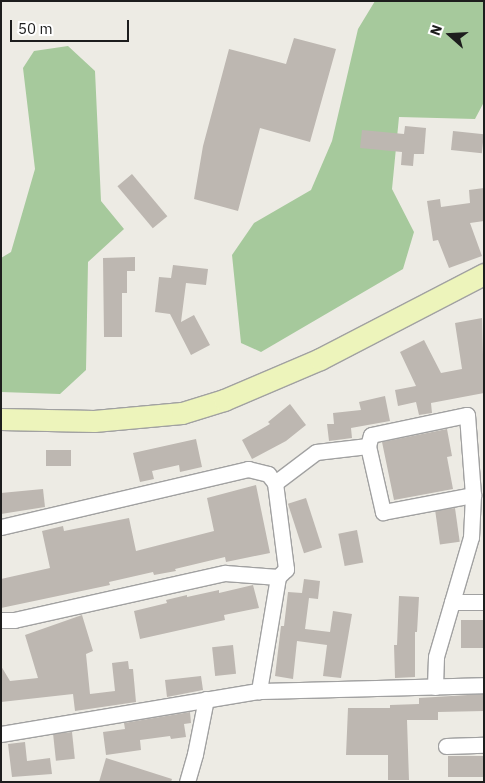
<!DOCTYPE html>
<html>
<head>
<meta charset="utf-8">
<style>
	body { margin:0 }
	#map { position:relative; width:485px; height:783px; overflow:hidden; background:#edebe4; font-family:"IBM Plex Sans",sans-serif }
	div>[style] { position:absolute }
	.forest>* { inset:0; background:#a6c99c }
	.building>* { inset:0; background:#bdb7b1; transform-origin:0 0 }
	.roads { filter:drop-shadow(1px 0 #a1a1a1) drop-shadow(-1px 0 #a1a1a1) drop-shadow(0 1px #a1a1a1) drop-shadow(0 -1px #a1a1a1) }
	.street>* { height:15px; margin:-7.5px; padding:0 7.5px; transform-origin:7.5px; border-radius:7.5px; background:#fff }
	.secondary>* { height:21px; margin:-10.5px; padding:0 10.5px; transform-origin:10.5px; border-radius:10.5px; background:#edf4bb }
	span { translate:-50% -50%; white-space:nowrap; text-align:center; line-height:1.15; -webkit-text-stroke:4.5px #fff; paint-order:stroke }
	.frame { position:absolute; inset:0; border:2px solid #1d1d1d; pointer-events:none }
	.north { position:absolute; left:425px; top:10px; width:50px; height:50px; -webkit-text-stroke:4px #fff; paint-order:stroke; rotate:289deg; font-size:14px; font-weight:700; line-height:20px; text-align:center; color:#1d1d1d }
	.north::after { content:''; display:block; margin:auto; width:18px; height:22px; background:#1d1d1d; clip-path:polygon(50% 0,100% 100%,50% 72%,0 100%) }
	.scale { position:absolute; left:10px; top:20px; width:119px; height:22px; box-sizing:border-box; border:2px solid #1d1d1d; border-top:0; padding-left:6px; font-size:15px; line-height:18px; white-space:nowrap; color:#1d1d1d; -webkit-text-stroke:4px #fff; paint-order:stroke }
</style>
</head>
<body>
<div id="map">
	<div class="forest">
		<div style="clip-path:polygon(375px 1px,484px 1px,484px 102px,475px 119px,399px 117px,392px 189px,414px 232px,403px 269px,261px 352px,241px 343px,232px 255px,254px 223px,311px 190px,332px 141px,358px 29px)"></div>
		<div style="clip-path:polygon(68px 46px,95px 71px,101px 201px,124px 229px,88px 262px,86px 370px,60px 394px,1px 392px,1px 258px,11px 252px,35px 169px,23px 68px,34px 51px)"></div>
	</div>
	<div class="building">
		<div style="clip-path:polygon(294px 38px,336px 49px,310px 142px,260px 128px,238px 211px,194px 199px,203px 146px,229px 49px,286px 64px)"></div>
		<div style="clip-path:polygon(405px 126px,426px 128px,424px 154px,414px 154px,413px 166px,401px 165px,402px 152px,360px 148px,362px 130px,404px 134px)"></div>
		<div style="left:453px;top:131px;width:31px;height:19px;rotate:6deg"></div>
		<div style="left:132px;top:174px;width:55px;height:19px;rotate:50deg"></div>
		<div style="clip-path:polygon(484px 188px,484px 221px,470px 223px,482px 256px,449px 268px,438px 240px,433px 241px,427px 201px,440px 199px,441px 207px,470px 203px,469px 190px)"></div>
		<div style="clip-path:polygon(135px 257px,135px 271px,127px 271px,127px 293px,122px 293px,122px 337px,104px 337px,103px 258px)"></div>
		<div style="clip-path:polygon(173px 265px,208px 269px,206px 285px,186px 283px,181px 322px,194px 315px,210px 345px,191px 355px,170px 314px,155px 312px,159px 277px,171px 278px)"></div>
		<div style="clip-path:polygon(482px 318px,484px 393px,431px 403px,432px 413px,419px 415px,416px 402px,398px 406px,395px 390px,416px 386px,400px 352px,424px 340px,441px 373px,462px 369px,455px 323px)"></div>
		<div style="clip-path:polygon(385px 396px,390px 421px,351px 428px,352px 438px,329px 441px,327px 424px,334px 424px,333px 413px,361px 410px,359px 402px)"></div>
		<div style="clip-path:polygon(290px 404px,306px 425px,286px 441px,252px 459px,242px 440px,270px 424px,268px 422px)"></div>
		<div style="clip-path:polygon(447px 429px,452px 456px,447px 457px,453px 489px,394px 500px,382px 442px)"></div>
		<div style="clip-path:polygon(196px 439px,202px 467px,180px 472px,179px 465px,152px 471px,154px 479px,140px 482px,133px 453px)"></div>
		<div style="left:46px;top:450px;width:25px;height:16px"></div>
		<div style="clip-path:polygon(256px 485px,270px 553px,226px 562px,225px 557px,175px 569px,176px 571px,154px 575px,153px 572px,109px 582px,110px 585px,1px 608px,1px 579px,50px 568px,42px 531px,63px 526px,64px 531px,129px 518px,136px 551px,214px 531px,207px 498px)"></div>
		<div style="clip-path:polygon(43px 489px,45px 507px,1px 514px,1px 493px)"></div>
		<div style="left:306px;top:498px;width:52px;height:19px;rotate:72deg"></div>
		<div style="left:455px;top:508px;width:34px;height:20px;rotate:82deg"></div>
		<div style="left:357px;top:530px;width:33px;height:19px;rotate:79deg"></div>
		<div style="clip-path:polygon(304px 579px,320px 581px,318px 599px,309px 598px,305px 629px,330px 632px,333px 611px,352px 614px,341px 678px,323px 676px,327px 645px,297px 641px,293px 679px,275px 676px,281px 626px,284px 626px,288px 592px,302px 593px)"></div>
		<div style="clip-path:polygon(253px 585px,259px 608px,224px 615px,225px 620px,140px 639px,134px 611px,167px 603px,166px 600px,187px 595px,187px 597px,219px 590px,219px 593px)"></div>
		<div style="clip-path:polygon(399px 596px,419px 597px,417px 632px,415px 632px,415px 677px,395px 678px,394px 645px,397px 645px)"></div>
		<div style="clip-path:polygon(82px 615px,93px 651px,86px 654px,90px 694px,115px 691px,112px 663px,128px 661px,129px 669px,133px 669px,136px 702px,75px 711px,73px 694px,1px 702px,1px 666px,10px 681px,38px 678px,25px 635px)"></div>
		<div style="left:461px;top:620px;width:23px;height:28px"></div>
		<div style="left:233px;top:645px;width:29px;height:21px;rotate:84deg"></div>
		<div style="clip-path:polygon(201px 676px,203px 690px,167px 697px,165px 680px)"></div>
		<div style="clip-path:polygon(484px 694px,484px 711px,438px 712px,438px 720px,407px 720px,409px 780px,388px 780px,388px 755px,346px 755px,348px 708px,390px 708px,390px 705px,419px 704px,419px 698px)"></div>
		<div style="clip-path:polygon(190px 712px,191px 723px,184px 724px,186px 737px,171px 739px,170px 736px,140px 740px,141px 750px,106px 755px,103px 732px,125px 729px,124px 723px)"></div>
		<div style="left:72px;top:732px;width:27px;height:19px;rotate:84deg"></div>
		<div style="clip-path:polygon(25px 742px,27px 761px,50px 758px,52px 774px,12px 777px,8px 744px)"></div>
		<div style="left:448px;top:756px;width:36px;height:21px"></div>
		<div style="clip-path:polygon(106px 758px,172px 779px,171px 782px,99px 782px)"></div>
	</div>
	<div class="roads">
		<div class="street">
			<div style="left:368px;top:446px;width:68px;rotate:77.2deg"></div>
			<div style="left:383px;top:512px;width:92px;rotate:-10.7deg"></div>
			<div style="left:275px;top:483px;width:51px;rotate:-37.1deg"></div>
			<div style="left:316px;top:452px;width:52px;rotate:-6.6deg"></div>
			<div style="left:368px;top:446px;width:11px;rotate:-75deg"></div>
			<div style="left:371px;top:435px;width:98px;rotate:-11.8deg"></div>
			<div style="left:467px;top:415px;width:80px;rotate:85.7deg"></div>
			<div style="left:473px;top:495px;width:42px;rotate:92.7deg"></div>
			<div style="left:471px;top:537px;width:125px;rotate:106.3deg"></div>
			<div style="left:436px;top:657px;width:30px;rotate:92deg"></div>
			<div style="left:1px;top:527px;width:254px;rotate:-13.2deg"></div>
			<div style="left:248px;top:469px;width:21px;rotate:14deg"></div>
			<div style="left:268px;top:474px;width:11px;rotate:52deg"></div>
			<div style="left:275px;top:483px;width:87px;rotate:82.7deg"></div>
			<div style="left:286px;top:569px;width:11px;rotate:135deg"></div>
			<div style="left:278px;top:577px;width:116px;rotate:99.5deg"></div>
			<div style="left:452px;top:602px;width:32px"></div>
			<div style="left:1px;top:620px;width:13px"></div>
			<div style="left:14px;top:620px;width:216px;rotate:-12.6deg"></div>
			<div style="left:225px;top:573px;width:53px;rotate:4.3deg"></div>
			<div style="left:1px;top:734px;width:262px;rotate:-9.5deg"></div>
			<div style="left:259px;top:691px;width:225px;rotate:-1.5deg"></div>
			<div style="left:446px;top:746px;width:38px;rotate:-2deg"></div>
			<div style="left:187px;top:782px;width:29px;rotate:-74deg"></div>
			<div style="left:195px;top:754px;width:56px;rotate:-78.7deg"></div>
		</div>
		<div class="secondary">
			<div style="left:1px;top:419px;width:93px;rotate:1.2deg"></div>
			<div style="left:94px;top:421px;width:88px;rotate:-5.2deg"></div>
			<div style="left:182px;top:413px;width:44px;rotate:-17.2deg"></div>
			<div style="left:224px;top:400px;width:104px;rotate:-23.1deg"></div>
			<div style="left:320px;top:359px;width:185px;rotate:-27.4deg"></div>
		</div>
	</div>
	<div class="frame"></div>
	<div class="north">N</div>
	<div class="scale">50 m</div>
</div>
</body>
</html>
